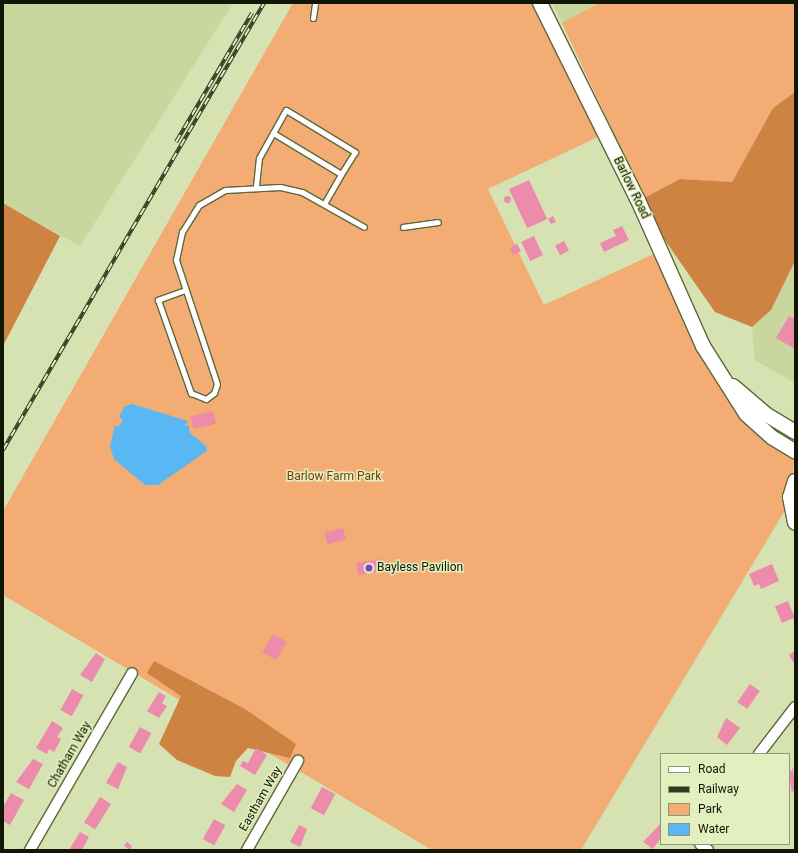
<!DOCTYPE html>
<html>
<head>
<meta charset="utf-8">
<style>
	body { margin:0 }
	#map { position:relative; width:798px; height:853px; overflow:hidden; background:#d6e2b1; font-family:Roboto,sans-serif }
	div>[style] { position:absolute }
	.built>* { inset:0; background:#c9d69e }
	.green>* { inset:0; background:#f3ac73 }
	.forest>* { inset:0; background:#cf8342 }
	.water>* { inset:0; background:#59b8f3 }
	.building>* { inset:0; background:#ec8bac; transform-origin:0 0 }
	.round { border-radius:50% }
	.roads { filter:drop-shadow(1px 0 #5d673a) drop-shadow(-1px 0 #5d673a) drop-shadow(0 1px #5d673a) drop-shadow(0 -1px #5d673a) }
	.lane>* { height:5px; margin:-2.5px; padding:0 2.5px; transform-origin:2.5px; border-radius:2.5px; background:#fff }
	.street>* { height:10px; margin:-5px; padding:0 5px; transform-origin:5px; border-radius:5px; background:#fff }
	.secondary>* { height:14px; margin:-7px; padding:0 7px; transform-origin:7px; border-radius:7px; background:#fff }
	.rail>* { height:4px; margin-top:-2px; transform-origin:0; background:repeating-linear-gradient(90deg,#e3efbe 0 8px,#323821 0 16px); box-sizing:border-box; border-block:1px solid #323821 }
	.dots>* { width:11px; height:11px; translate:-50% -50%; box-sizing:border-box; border:2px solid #e3efbe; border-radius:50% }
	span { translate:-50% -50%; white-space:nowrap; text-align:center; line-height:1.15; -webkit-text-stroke:3px #e3efbe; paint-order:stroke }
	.street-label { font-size:12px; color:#121605 }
	.park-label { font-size:12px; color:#723f0d }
	.poi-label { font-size:12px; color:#121605 }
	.left { translate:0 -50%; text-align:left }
	.frame { position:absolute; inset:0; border:4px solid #121605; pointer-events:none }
	.legend { position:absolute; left:660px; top:753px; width:130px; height:92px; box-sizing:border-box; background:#e3efbe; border:1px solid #8f9874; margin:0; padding:5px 7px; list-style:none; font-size:12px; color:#121605 }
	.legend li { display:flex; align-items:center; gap:8px; height:20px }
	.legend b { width:20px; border:1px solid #8f9874 }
</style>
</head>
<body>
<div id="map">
	<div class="built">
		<div style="clip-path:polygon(3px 3px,233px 3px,80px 246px,3px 203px)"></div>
		<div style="clip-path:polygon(552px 3px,599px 3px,562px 23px)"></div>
		<div style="clip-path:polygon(795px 261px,795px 383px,755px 360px,752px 327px,771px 310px)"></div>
	</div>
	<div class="green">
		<div style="clip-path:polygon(293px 3px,536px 3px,602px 135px,488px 189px,544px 305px,658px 252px,717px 374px,795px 452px,790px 502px,581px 850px,432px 850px,3px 595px,3px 511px)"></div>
		<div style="clip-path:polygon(599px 3px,795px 3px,795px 92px,773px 108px,732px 182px,680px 179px,644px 198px,562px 23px)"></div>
	</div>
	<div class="forest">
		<div style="clip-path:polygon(795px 92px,795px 261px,771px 310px,752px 327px,715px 312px,662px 236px,644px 198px,680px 179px,732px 182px,773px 108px)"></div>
		<div style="clip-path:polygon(3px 203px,60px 236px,3px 346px)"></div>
		<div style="clip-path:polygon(154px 661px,245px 709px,296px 744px,290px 758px,248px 748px,236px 761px,230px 777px,215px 776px,177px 760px,159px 744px,181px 696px,147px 673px)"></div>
	</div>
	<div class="water">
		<div style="clip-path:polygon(132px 404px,188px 421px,184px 426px,189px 425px,190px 433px,206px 446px,207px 451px,158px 485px,145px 485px,114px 459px,110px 446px,115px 425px,118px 427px,123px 420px,119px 417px,124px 407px)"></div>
	</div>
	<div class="building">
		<div style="left:529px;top:180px;width:43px;height:22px;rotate:65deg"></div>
		<div class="round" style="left:503.5px;top:195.5px;width:7px;height:7px"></div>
		<div style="clip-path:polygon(553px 216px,556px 222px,551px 224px,548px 219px)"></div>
		<div style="clip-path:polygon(622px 226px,629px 240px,604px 252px,600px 243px,616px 236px,613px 230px)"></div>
		<div style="left:534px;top:236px;width:21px;height:14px;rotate:65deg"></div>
		<div style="left:564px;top:241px;width:11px;height:10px;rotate:63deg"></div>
		<div style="clip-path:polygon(517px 244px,521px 251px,513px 255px,510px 248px)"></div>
		<div style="clip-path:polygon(789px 316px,795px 319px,795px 349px,776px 338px)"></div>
		<div style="left:213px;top:411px;width:13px;height:23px;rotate:77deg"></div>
		<div style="left:343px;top:528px;width:12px;height:19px;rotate:76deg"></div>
		<div style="left:381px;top:559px;width:12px;height:25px;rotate:81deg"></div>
		<div style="clip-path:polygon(772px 564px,779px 581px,761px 589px,759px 584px,754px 586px,749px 574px)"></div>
		<div style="left:788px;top:601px;width:18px;height:14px;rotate:68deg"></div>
		<div style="left:273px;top:634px;width:16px;height:21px;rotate:30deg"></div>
		<div style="clip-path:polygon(795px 651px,795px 665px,789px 655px)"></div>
		<div style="clip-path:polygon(96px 653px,105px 659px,92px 682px,80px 675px)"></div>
		<div style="left:750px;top:684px;width:12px;height:22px;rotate:35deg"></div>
		<div style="left:72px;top:689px;width:13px;height:24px;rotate:29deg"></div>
		<div style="clip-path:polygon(159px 692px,166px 696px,162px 703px,167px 706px,159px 718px,147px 711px)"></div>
		<div style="clip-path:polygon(726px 718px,740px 728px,727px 745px,717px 737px)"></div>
		<div style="clip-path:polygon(52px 721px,63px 728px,57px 737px,61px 739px,54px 752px,49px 749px,47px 754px,36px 748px)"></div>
		<div style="left:140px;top:727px;width:13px;height:23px;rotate:29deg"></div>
		<div style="clip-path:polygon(256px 748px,267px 755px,255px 775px,240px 766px,243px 761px,248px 763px)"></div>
		<div style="clip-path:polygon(33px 759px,43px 764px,29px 789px,16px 782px)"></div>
		<div style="clip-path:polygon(118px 762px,127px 767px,118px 789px,106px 783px)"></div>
		<div style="clip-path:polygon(793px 768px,795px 788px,792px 793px,789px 774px)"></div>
		<div style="clip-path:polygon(237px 784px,247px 790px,234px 812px,221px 804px)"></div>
		<div style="left:322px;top:787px;width:15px;height:24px;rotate:28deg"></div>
		<div style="clip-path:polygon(11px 793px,24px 800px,10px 825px,3px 821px,3px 807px)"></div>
		<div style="left:100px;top:797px;width:13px;height:30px;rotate:32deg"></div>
		<div style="left:214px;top:819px;width:13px;height:23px;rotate:29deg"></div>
		<div style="clip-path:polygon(661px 823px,661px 838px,653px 849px,643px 842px)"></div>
		<div style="clip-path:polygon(299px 825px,307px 829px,300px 847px,290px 842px)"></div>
		<div style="clip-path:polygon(80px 832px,89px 837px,82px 850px,69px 850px)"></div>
		<div style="clip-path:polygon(127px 842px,132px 846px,130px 850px,124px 846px)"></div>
	</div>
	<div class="roads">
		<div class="lane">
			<div style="left:313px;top:18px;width:15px;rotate:-82deg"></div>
			<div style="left:286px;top:110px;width:81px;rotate:31.3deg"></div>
			<div style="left:355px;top:152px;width:26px;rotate:122deg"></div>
			<div style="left:341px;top:174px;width:79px;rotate:-148.9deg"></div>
			<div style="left:273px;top:133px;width:26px;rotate:-61deg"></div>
			<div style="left:256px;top:186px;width:28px;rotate:-84deg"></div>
			<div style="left:259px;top:158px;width:29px;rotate:-61deg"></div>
			<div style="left:324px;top:204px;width:34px;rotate:-60deg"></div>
			<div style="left:403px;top:227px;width:35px;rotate:-8deg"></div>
			<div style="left:185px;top:290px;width:29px;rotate:160deg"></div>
			<div style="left:158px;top:300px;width:99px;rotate:70.5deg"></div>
			<div style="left:191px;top:393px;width:16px;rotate:22deg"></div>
			<div style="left:206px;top:399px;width:10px;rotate:-37deg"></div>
			<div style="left:214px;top:393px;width:9px;rotate:-72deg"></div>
			<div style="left:217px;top:384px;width:131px;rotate:-108.3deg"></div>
			<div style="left:176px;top:260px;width:29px;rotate:-78deg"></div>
			<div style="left:182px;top:232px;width:32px;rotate:-58deg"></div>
			<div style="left:199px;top:205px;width:30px;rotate:-30deg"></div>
			<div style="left:225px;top:190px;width:55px;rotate:-3.1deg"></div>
			<div style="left:280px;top:187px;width:23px;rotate:13deg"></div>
			<div style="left:302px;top:192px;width:71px;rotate:29.4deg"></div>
		</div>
		<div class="street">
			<div style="left:759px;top:754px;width:59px;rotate:-52.5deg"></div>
			<div style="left:700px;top:844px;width:10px;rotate:37deg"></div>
			<div style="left:30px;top:850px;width:204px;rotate:-60deg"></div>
			<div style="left:247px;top:850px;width:103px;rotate:-60.2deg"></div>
		</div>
		<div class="secondary">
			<div style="left:540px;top:3px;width:220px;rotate:63.6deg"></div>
			<div style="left:638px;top:200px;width:160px;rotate:66deg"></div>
			<div style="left:703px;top:346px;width:80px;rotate:57.7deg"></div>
			<div style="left:746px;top:414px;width:36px;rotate:42deg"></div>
			<div style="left:773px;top:438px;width:26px;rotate:31deg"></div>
			<div style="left:733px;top:386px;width:45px;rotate:40.5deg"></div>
			<div style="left:767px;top:415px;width:33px;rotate:31deg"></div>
			<div style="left:795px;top:481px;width:17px;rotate:107deg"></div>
			<div style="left:790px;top:497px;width:26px;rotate:79deg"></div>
		</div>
	</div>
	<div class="rail">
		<div style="left:176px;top:142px;width:150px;rotate:-59.5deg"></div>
		<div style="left:3px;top:450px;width:518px;rotate:-59.72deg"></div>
	</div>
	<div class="dots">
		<div style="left:369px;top:568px;background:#7948c0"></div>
	</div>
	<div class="street-label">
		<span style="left:631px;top:188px;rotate:64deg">Barlow Road</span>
		<span style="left:70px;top:755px;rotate:-60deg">Chatham Way</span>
		<span style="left:261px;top:799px;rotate:-60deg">Eastham Way</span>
	</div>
	<div class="park-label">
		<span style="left:334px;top:477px">Barlow Farm Park</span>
	</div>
	<div class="poi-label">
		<span class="left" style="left:377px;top:568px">Bayless Pavilion</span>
	</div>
	<div class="frame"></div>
	<ul class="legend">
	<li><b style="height:5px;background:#fff"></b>Road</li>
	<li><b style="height:5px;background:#323821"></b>Railway</li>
	<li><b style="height:11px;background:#f3ac73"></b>Park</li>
	<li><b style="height:11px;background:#59b8f3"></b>Water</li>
	</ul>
</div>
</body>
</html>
